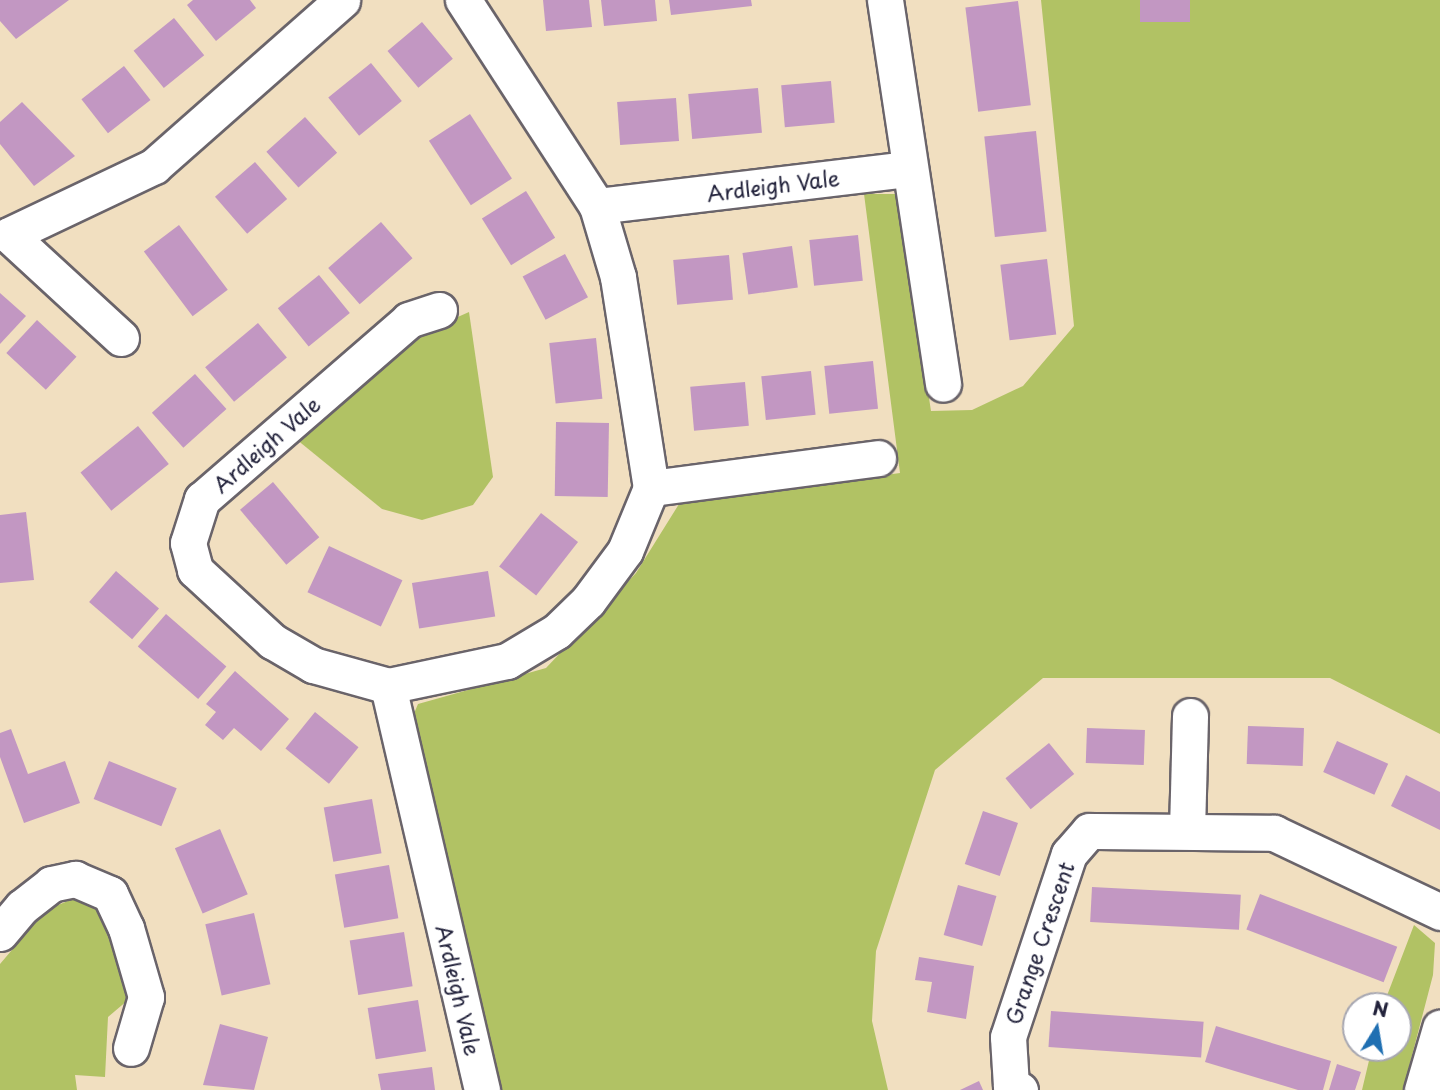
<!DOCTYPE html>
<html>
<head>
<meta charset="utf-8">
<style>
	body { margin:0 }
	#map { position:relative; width:1440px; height:1090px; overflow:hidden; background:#f1dfc0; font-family:"Playpen Sans",sans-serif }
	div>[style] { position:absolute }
	.green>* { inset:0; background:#b1c264 }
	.building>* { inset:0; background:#c297c2; transform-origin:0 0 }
	.roads { filter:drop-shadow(2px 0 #6a646a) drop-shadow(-2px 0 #6a646a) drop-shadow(0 2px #6a646a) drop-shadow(0 -2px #6a646a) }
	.minor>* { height:35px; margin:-17.5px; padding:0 17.5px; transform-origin:17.5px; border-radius:17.5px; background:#fff }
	span { translate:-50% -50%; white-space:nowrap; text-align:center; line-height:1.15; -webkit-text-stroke:7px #fff; paint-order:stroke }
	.street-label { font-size:21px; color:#22223b }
	.north { position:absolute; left:1342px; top:992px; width:70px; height:70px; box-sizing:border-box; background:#fff; border:2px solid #a7a7b1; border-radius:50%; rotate:11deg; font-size:19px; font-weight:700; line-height:28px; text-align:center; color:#22223b }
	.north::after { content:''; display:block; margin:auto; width:24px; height:32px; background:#1f6fb2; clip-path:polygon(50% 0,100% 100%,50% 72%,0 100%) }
</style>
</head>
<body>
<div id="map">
	<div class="green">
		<div style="clip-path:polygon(1041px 0,1440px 0,1440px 734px,1330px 678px,1043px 678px,935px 770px,876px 951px,872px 1021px,888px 1090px,500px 1090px,410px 723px,418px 704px,546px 668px,636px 573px,679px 504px,900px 473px,864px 194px,898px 194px,931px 411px,972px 410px,1023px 386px,1074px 326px)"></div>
		<div style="clip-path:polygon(469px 312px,493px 477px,473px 505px,422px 520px,382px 509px,296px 439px,406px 340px)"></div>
		<div style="clip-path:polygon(75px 898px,107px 915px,126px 981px,128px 1000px,108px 1017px,105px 1077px,75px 1075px,77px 1090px,0 1090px,0 964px,46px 910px)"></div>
		<div style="clip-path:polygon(1414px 925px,1435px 943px,1433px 975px,1403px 1090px,1362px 1090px,1372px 1048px,1398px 1048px,1398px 1006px,1383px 1006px)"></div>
	</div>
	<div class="building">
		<div style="clip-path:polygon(0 0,69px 0,16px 39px,0 21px)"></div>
		<div style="clip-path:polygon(193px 0,250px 0,256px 8px,216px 41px,187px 5px)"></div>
		<div style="clip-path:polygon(543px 0,589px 0,592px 27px,546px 31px)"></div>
		<div style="clip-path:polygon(601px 0,655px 0,657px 21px,604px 26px)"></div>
		<div style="clip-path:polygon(669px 0,751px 0,752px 6px,671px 15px)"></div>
		<div style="left:1140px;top:0;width:50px;height:22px"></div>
		<div style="left:1018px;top:1px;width:105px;height:53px;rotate:83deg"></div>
		<div style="left:174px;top:18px;width:48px;height:52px;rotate:51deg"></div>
		<div style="left:422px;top:22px;width:48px;height:45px;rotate:50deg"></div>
		<div style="left:371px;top:63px;width:49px;height:55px;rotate:51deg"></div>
		<div style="left:124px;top:66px;width:43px;height:54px;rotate:52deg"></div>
		<div style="left:831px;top:81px;width:42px;height:50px;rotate:85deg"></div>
		<div style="left:758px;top:88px;width:45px;height:70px;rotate:85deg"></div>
		<div style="left:676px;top:98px;width:43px;height:59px;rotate:86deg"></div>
		<div style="clip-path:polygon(22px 102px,75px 156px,34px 186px,0 144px,0 122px)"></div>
		<div style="left:470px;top:114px;width:77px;height:49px;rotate:57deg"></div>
		<div style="left:305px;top:117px;width:48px;height:52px;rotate:48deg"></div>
		<div style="left:1036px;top:131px;width:101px;height:52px;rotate:84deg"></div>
		<div style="left:255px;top:162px;width:49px;height:53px;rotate:49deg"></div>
		<div style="left:526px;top:191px;width:55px;height:52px;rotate:58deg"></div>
		<div style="left:381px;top:222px;width:48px;height:70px;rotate:49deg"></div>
		<div style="left:179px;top:225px;width:81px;height:44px;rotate:53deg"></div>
		<div style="left:858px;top:235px;width:46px;height:49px;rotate:84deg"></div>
		<div style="left:792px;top:246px;width:42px;height:50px;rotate:82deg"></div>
		<div style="left:565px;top:254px;width:49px;height:48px;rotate:62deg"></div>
		<div style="left:729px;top:255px;width:45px;height:56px;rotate:85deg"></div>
		<div style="left:1047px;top:259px;width:76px;height:47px;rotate:83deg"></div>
		<div style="left:319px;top:275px;width:49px;height:53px;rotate:51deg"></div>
		<div style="clip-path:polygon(0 293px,26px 316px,0 344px)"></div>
		<div style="left:37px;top:320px;width:54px;height:45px;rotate:43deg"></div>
		<div style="left:258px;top:323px;width:45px;height:69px;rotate:50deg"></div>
		<div style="left:596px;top:338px;width:61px;height:47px;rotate:84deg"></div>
		<div style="left:873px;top:361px;width:48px;height:49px;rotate:84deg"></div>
		<div style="left:811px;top:371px;width:44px;height:50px;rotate:84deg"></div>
		<div style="left:195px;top:374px;width:47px;height:58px;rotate:48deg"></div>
		<div style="left:745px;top:382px;width:44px;height:55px;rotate:85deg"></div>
		<div style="left:556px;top:422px;width:53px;height:74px;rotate:1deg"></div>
		<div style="left:138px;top:426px;width:49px;height:74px;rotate:51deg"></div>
		<div style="left:273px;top:482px;width:72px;height:43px;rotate:50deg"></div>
		<div style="clip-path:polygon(26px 512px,34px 580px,0 583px,0 515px)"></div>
		<div style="left:541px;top:513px;width:47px;height:68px;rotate:38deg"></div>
		<div style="left:329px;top:546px;width:81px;height:51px;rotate:25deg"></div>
		<div style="left:116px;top:571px;width:57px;height:41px;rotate:41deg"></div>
		<div style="left:488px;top:571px;width:46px;height:77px;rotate:81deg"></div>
		<div style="left:166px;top:614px;width:80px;height:43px;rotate:41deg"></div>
		<div style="clip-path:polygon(235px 671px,289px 719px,261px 751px,234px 728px,223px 740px,205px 725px,216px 712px,206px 704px)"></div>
		<div style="left:315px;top:712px;width:56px;height:47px;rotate:39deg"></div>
		<div style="left:1248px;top:726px;width:56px;height:38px;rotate:2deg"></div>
		<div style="left:1087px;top:728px;width:58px;height:35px;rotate:2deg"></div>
		<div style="clip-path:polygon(11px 729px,28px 774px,65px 761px,80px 803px,24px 823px,0 757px,0 733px)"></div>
		<div style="left:1337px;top:741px;width:56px;height:34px;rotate:24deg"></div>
		<div style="left:1049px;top:743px;width:40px;height:56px;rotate:51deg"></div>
		<div style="left:109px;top:761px;width:73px;height:41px;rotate:22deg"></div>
		<div style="clip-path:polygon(1406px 775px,1440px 792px,1440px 830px,1391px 806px)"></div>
		<div style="left:372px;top:799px;width:55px;height:49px;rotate:80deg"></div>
		<div style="left:983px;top:811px;width:37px;height:56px;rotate:19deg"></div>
		<div style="left:220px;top:829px;width:71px;height:49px;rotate:67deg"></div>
		<div style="left:389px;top:865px;width:54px;height:55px;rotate:80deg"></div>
		<div style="left:958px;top:885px;width:40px;height:52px;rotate:16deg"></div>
		<div style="left:1092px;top:887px;width:149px;height:35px;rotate:3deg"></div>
		<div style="left:1260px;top:894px;width:147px;height:38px;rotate:21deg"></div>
		<div style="left:254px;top:913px;width:73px;height:50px;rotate:77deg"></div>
		<div style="left:404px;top:932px;width:55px;height:55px;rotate:81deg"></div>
		<div style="clip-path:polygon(919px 957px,974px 966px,966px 1019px,927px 1012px,932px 982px,915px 980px)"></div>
		<div style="left:418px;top:1000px;width:52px;height:51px;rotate:81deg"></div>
		<div style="left:1051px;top:1011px;width:153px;height:36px;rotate:4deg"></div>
		<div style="clip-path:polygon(220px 1024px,268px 1037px,254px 1090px,203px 1085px)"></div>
		<div style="clip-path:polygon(1216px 1026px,1331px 1061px,1323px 1090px,1298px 1090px,1205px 1062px)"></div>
		<div style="clip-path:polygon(1337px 1064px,1361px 1072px,1355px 1090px,1329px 1090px)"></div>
		<div style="clip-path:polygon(432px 1067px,435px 1090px,381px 1090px,378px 1074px)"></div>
		<div style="clip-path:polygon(979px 1081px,983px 1090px,960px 1090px)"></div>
	</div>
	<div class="roads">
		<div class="minor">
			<div style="left:885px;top:0;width:388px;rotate:81.4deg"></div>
			<div style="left:597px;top:206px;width:313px;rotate:-6.8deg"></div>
			<div style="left:439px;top:310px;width:32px;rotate:162deg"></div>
			<div style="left:409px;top:320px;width:274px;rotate:139.1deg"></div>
			<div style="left:202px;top:499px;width:46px;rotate:107.7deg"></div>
			<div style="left:188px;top:543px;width:28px;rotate:75deg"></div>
			<div style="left:195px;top:570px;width:105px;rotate:42.7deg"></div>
			<div style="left:272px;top:641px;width:48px;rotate:30.3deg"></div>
			<div style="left:313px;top:665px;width:78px;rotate:15.6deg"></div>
			<div style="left:388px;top:686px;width:122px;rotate:-11.9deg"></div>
			<div style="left:507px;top:661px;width:58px;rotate:-31deg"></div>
			<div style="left:557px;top:631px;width:43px;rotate:-44.1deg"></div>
			<div style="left:588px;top:601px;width:62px;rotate:-53.5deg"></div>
			<div style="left:625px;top:551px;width:68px;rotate:-67.6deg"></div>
			<div style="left:651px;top:488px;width:214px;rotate:-98.9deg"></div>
			<div style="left:618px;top:277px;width:74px;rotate:-106.5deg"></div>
			<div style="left:597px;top:206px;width:246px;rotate:-123deg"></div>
			<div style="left:121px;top:338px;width:152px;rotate:-137.4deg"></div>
			<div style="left:9px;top:235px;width:161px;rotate:-25.4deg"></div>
			<div style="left:154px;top:166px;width:251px;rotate:-41.4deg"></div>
			<div style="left:651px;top:488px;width:229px;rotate:-7.5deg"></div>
			<div style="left:388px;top:686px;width:415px;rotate:76.9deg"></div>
			<div style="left:1187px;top:831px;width:115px;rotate:-88.5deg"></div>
			<div style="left:0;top:933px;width:34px;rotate:-50deg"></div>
			<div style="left:22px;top:907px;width:37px;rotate:-38deg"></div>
			<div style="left:51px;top:884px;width:25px;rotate:-12deg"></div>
			<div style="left:75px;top:879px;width:38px;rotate:23deg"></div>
			<div style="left:110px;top:894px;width:38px;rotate:65deg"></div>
			<div style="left:126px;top:928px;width:72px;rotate:73.8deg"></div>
			<div style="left:146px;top:997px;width:53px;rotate:106.4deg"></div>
			<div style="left:1020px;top:1090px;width:10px;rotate:-156deg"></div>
			<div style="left:1011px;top:1086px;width:49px;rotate:-93.5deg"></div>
			<div style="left:1008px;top:1037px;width:193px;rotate:-71.6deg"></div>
			<div style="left:1069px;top:854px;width:30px;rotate:-49deg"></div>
			<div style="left:1089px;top:831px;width:185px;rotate:0.6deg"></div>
			<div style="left:1274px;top:833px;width:184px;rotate:25.4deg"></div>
			<div style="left:1422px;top:1090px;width:65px;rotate:-73.8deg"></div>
		</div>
	</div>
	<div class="street-label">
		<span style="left:773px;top:185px;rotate:-7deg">Ardleigh Vale</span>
		<span style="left:266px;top:444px;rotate:-41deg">Ardleigh Vale</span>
		<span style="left:1039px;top:943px;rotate:-71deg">Grange Crescent</span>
		<span style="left:459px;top:990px;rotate:77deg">Ardleigh Vale</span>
	</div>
	<div class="north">N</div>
</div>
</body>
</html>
